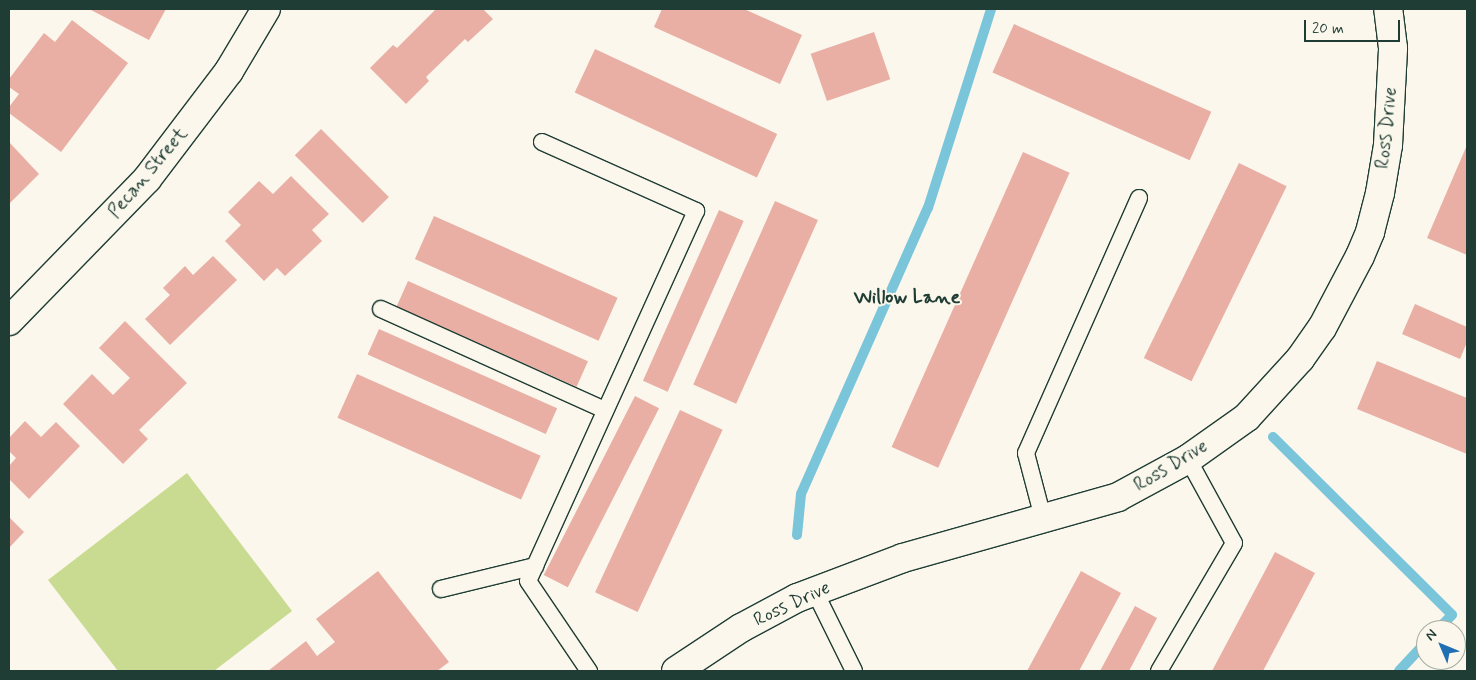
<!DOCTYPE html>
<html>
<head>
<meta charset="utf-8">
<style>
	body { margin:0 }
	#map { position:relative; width:1476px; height:680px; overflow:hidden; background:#fbf7ec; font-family:Mynerve,sans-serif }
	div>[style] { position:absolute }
	.green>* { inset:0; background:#c9db90 }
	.stream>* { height:10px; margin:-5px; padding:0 5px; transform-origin:5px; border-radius:5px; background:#7ac5da }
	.building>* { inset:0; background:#e9afa4; transform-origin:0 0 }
	.roads { filter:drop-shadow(1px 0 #1f3d34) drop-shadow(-1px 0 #1f3d34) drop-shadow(0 1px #1f3d34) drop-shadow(0 -1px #1f3d34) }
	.lane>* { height:16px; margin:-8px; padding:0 8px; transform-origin:8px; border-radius:8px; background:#fbf7ec }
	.street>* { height:28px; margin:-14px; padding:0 14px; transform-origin:14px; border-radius:14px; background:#fbf7ec }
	span { translate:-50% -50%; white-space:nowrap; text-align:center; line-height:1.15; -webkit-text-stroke:4px #fbf7ec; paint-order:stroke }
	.street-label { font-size:19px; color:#1f3d34 }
	.neighbourhood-label { font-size:20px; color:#1f3d34; font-weight:700 }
	.frame { position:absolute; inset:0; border:10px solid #1f3d34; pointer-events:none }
	.north { position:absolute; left:1416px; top:620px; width:50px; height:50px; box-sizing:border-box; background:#fbf7ec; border:1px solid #a3ada2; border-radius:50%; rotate:315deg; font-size:14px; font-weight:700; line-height:20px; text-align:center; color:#1f3d34 }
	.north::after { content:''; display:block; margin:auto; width:18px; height:22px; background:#1f6fb2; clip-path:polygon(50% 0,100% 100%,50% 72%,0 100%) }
	.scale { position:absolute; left:1304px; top:20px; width:96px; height:22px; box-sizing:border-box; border:2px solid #1f3d34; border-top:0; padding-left:6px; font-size:15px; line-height:18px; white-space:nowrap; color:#1f3d34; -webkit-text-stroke:4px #fbf7ec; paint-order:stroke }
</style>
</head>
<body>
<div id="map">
	<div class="green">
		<div style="clip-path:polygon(187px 473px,292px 611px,214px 671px,118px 671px,48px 580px)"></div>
	</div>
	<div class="stream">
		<div style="left:1273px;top:437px;width:252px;rotate:44.8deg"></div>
		<div style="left:1452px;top:615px;width:21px;rotate:135deg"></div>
		<div style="left:797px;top:535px;width:41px;rotate:-84.4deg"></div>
		<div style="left:801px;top:494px;width:313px;rotate:-66.1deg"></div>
		<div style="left:928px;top:208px;width:209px;rotate:-72.4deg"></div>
		<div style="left:1399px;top:671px;width:40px;rotate:-47deg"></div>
	</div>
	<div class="building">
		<div style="clip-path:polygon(89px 9px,166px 9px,149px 40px)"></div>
		<div style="clip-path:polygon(434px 9px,483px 9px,493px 19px,468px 42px,465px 39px,426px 77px,429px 81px,406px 104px,370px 68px,393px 45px,397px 48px,435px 10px)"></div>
		<div style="clip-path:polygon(662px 9px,744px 9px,802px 35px,780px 84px,654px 27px)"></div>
		<div style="clip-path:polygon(72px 20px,128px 63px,61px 152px,9px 113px,9px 107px,19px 94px,9px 87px,9px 79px,44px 33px,55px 42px)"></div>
		<div style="left:1014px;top:24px;width:216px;height:53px;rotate:24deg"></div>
		<div style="left:874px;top:32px;width:50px;height:67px;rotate:71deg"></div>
		<div style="left:595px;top:49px;width:201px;height:48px;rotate:25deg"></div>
		<div style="left:321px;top:129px;width:96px;height:37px;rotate:45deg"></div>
		<div style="clip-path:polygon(9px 142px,39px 174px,9px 204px)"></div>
		<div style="clip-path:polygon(1467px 145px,1467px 255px,1427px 238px)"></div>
		<div style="left:1023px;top:152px;width:51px;height:323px;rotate:24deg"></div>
		<div style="left:1239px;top:163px;width:53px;height:217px;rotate:26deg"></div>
		<div style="clip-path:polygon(291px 176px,329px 214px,312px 230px,322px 241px,285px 276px,277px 268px,264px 281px,225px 241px,241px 225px,228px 212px,259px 181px,273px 194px)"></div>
		<div style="left:775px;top:201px;width:47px;height:201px;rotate:24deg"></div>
		<div style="left:719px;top:210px;width:27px;height:187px;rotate:24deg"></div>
		<div style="left:434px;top:216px;width:201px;height:47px;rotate:24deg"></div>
		<div style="clip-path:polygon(213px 256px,237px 280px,170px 345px,145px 319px,170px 295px,163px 288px,185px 266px,193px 275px)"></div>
		<div style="left:408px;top:281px;width:197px;height:28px;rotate:24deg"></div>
		<div style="clip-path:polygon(1415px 304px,1467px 327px,1467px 342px,1460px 359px,1402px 334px)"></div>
		<div style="clip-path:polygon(125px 321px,187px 383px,139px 430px,148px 439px,123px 464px,63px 404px,92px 374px,113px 395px,130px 378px,99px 348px)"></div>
		<div style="left:379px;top:329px;width:195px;height:28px;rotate:24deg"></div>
		<div style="clip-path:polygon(1377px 361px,1467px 398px,1467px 454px,1357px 409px)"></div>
		<div style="left:357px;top:374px;width:201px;height:48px;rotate:24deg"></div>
		<div style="left:635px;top:396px;width:27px;height:201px;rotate:27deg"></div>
		<div style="left:680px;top:410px;width:47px;height:201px;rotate:25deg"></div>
		<div style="clip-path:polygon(25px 421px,41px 437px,56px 422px,80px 446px,29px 499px,9px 479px,9px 466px,16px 458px,9px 451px,9px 438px)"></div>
		<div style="clip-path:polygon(9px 517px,24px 532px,9px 548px)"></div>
		<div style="clip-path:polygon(1275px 552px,1315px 573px,1263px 671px,1212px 671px)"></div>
		<div style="clip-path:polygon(378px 571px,449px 662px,437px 671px,268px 671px,306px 641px,317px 656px,335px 642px,316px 619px)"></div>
		<div style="clip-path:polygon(1081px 571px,1121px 593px,1079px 671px,1027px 671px)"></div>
		<div style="clip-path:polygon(1135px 606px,1157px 618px,1129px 671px,1100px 671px)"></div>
	</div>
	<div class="roads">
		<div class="lane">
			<div style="left:542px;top:142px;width:169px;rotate:24.1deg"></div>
			<div style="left:696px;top:211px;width:406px;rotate:114.4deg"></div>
			<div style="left:528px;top:581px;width:109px;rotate:55.9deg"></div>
			<div style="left:381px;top:309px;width:246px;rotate:24.3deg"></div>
			<div style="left:1043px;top:518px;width:67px;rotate:-104.7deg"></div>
			<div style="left:1026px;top:453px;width:279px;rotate:-66.1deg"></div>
			<div style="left:441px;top:589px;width:97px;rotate:-13.7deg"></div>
			<div style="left:815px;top:592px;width:88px;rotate:63.7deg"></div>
			<div style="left:1159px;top:671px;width:148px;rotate:-59.6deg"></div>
			<div style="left:1234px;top:543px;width:96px;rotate:-118.7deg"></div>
		</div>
		<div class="street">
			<div style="left:9px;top:321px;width:198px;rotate:-45.8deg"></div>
			<div style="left:147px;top:179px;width:136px;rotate:-52.8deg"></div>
			<div style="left:229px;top:71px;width:72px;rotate:-59.2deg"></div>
			<div style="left:676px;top:671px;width:78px;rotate:-33.5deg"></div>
			<div style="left:741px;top:628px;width:64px;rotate:-28.2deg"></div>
			<div style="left:797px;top:598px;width:113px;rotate:-20.7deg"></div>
			<div style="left:903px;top:558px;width:223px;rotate:-15.8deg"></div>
			<div style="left:1118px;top:497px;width:80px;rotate:-28.5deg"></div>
			<div style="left:1188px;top:459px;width:72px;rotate:-35.4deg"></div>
			<div style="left:1247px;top:417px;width:79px;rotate:-47.6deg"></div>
			<div style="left:1300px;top:359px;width:38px;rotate:-55deg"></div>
			<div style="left:1322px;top:328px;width:81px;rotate:-62.2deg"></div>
			<div style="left:1360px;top:256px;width:26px;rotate:-67deg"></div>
			<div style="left:1370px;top:232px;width:40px;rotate:-75.6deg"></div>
			<div style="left:1380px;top:193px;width:49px;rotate:-80.5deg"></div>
			<div style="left:1388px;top:145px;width:97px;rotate:-87deg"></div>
			<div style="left:1393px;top:48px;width:39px;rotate:-97deg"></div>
		</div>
	</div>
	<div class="street-label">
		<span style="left:1387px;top:128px;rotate:-84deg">Ross Drive</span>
		<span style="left:148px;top:173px;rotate:-50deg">Pecan Street</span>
		<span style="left:1171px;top:466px;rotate:-31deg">Ross Drive</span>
		<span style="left:792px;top:604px;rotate:-25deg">Ross Drive</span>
	</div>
	<div class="neighbourhood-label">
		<span style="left:907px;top:297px">Willow Lane</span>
	</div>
	<div class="frame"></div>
	<div class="north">N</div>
	<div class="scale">20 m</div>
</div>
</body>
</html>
